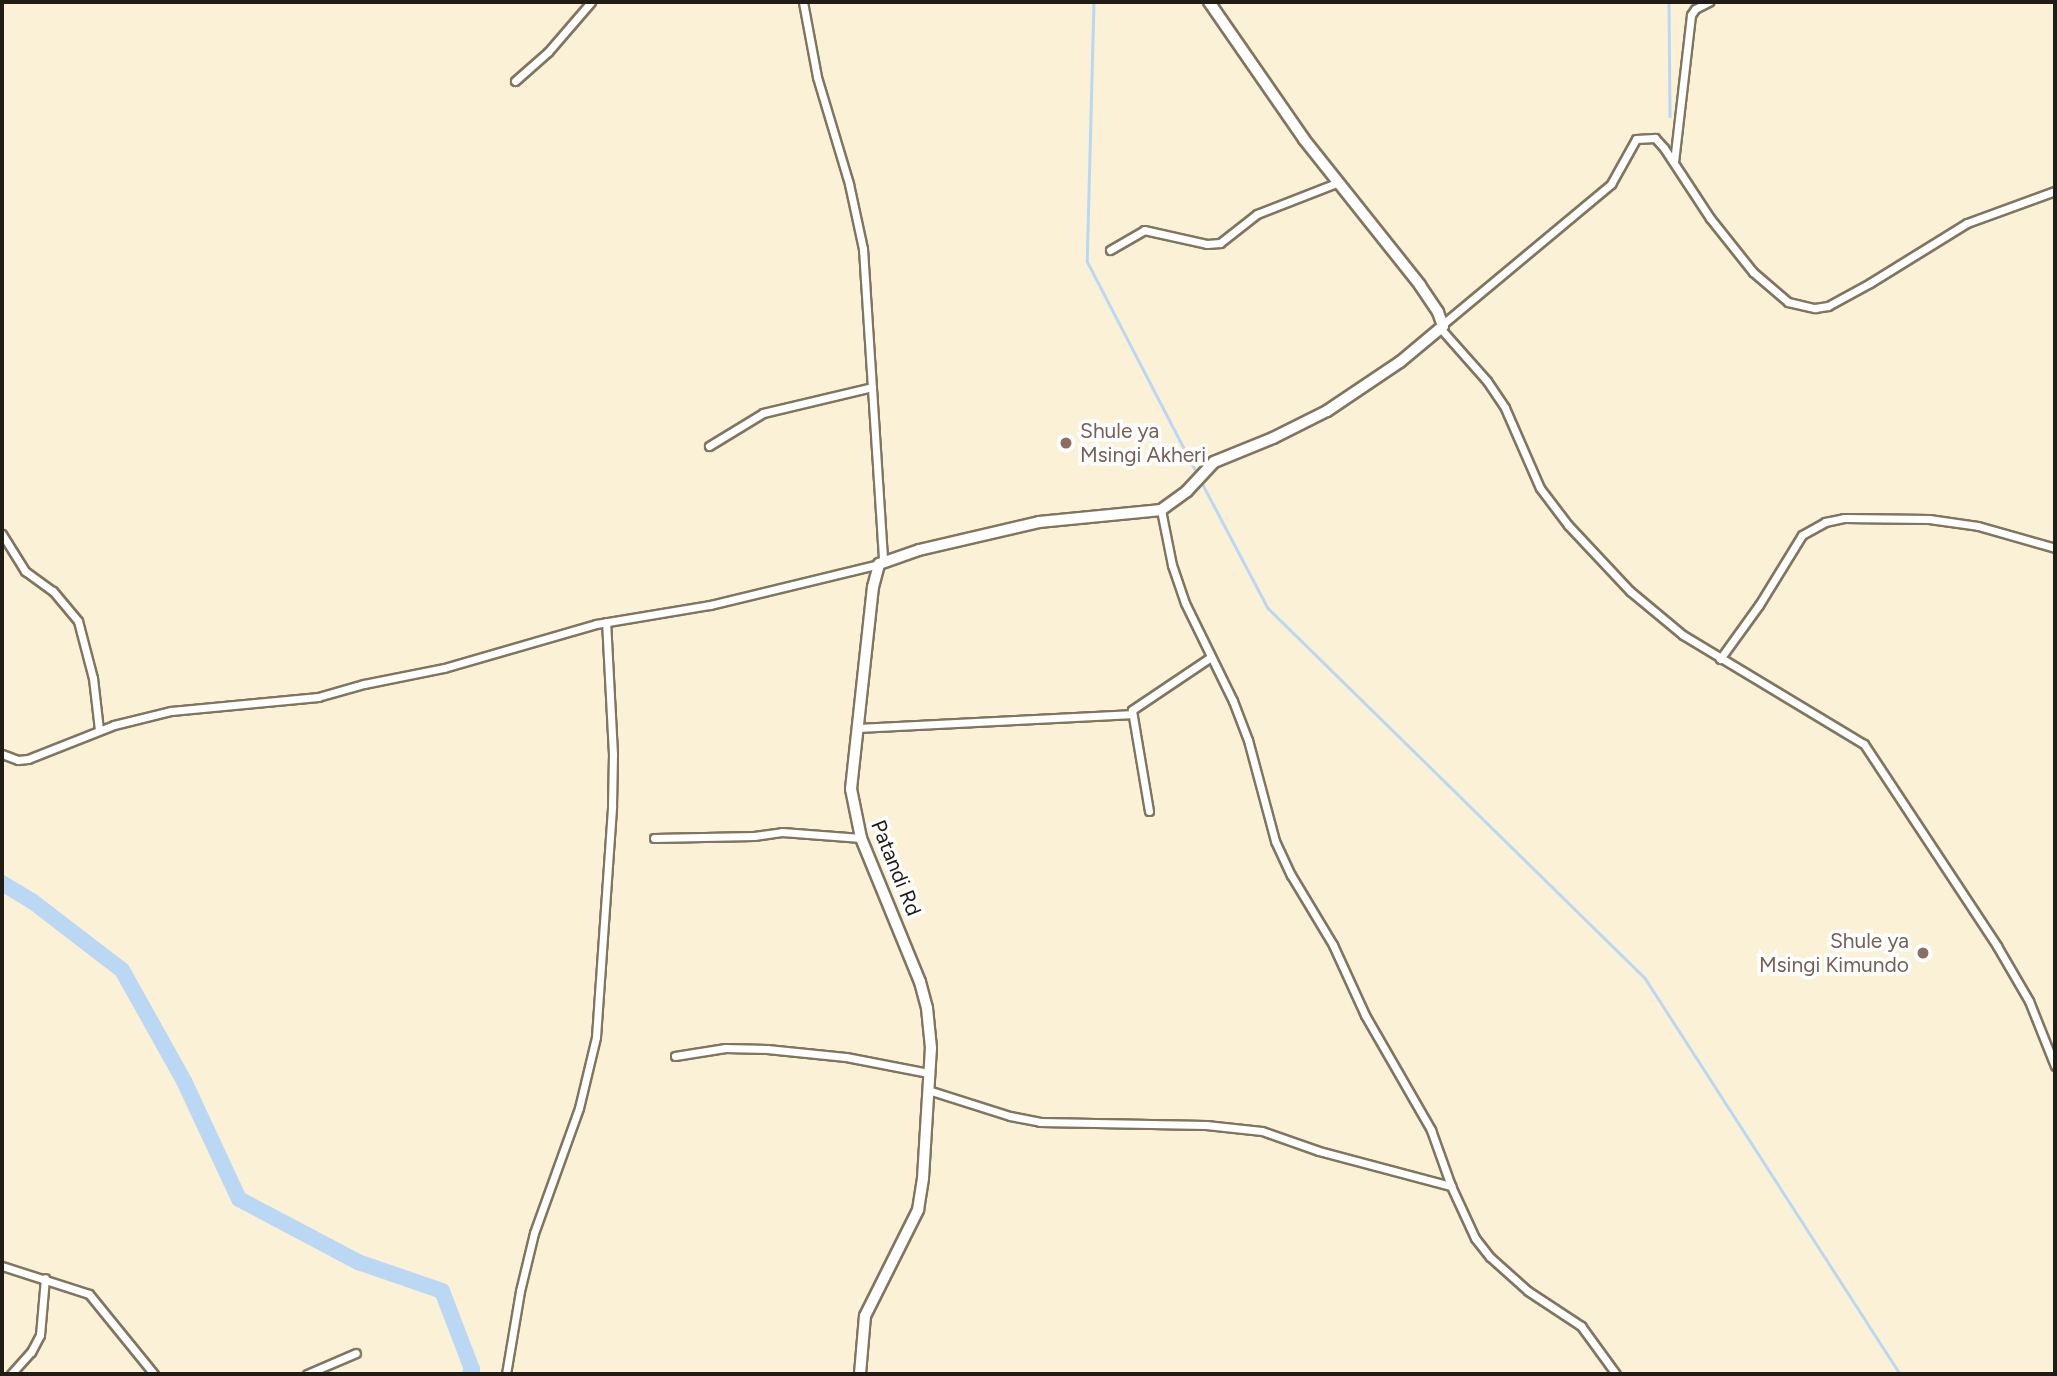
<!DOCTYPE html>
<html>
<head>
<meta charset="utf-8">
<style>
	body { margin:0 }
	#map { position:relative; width:2057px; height:1376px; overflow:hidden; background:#fbf1d7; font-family:Figtree,sans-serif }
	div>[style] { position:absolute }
	.stream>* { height:2.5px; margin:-1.25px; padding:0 1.25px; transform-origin:1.25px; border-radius:1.25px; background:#bad8f3 }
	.river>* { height:16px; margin:-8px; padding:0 8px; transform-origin:8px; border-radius:8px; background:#bad8f3 }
	.roads { filter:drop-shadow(2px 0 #807660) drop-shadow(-2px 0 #807660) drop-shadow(0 2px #807660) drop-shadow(0 -2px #807660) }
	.street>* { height:7px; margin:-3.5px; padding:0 3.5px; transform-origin:3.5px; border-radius:3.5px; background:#fff }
	.secondary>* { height:10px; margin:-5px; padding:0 5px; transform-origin:5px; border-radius:5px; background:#fff }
	.dots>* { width:19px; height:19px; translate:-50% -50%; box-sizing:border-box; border:4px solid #fff; border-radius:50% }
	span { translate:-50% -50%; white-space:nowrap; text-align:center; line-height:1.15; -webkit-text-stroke:7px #fff; paint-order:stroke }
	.education-label { font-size:21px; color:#785e54 }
	.left { translate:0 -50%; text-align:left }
	.right { translate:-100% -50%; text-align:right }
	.street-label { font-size:21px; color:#211d14 }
	.frame { position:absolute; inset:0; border:4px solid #211d14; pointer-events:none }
</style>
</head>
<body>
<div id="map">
	<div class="stream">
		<div style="left:1094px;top:2px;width:259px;rotate:91.5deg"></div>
		<div style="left:1087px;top:261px;width:241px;rotate:62.6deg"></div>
		<div style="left:1669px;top:2px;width:114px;rotate:89.5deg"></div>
		<div style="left:1201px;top:481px;width:144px;rotate:62.2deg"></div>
		<div style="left:1268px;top:608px;width:528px;rotate:44.46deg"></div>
		<div style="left:1645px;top:978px;width:471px;rotate:57.2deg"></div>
	</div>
	<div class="river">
		<div style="left:2px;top:883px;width:35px;rotate:31deg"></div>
		<div style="left:32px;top:901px;width:113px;rotate:37.5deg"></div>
		<div style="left:122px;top:970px;width:127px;rotate:60.8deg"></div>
		<div style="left:184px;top:1081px;width:130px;rotate:65deg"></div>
		<div style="left:239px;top:1199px;width:135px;rotate:27.9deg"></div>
		<div style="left:358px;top:1262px;width:89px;rotate:19deg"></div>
		<div style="left:442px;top:1291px;width:84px;rotate:69deg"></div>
		<div style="left:472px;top:1369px;width:5px;rotate:112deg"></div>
	</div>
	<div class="roads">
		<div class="street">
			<div style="left:803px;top:2px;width:76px;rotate:79.4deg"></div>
			<div style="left:817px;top:77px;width:112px;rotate:73.3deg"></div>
			<div style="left:849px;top:184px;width:66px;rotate:77.8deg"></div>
			<div style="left:863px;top:249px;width:313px;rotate:86.3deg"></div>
			<div style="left:515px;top:81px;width:44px;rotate:-41.3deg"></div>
			<div style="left:548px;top:52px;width:66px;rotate:-49.3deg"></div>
			<div style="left:1674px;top:162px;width:148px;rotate:-83.4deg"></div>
			<div style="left:1691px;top:15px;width:7px;rotate:-56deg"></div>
			<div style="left:1695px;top:9px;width:16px;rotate:-27deg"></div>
			<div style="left:1110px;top:250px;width:39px;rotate:-30deg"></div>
			<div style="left:1144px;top:230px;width:65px;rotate:12.5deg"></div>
			<div style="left:1207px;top:244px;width:13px;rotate:-4deg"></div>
			<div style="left:1220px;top:243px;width:47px;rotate:-38.1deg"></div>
			<div style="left:1257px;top:214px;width:88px;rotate:-21.3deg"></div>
			<div style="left:1443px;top:324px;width:219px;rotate:-39.8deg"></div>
			<div style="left:1611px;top:184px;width:51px;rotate:-60.9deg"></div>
			<div style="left:1636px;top:139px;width:19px;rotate:-3deg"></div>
			<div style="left:1655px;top:138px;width:13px;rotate:48deg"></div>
			<div style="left:1664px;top:148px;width:84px;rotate:56.7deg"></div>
			<div style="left:1710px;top:218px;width:69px;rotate:51.5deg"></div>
			<div style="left:1753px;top:272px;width:46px;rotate:40.6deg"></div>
			<div style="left:1788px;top:302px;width:28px;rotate:13deg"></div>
			<div style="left:1815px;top:308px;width:13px;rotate:-9deg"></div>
			<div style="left:1828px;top:306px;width:48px;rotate:-28.7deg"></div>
			<div style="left:1870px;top:283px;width:114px;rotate:-31.7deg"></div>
			<div style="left:1967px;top:223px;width:94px;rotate:-20deg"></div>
			<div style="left:1441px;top:329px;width:69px;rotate:48.5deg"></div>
			<div style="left:1487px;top:381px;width:32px;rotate:56deg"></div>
			<div style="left:1505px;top:408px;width:87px;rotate:66.4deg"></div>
			<div style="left:1540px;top:488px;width:46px;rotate:52.9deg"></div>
			<div style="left:1568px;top:525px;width:91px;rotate:46.8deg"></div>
			<div style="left:1630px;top:591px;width:69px;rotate:39.7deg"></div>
			<div style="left:1683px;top:635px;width:211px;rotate:31.1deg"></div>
			<div style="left:1864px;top:744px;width:242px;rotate:56.6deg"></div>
			<div style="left:1997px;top:946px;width:64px;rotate:59.8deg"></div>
			<div style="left:2029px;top:1001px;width:70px;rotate:68.2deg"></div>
			<div style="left:709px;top:446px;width:63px;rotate:-31.4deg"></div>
			<div style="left:763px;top:413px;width:112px;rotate:-13.4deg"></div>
			<div style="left:1161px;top:510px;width:56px;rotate:78.7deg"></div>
			<div style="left:1172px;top:565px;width:40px;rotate:71.1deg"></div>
			<div style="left:1185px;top:603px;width:109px;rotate:63.9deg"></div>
			<div style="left:1233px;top:701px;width:42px;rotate:69deg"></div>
			<div style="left:1248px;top:740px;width:105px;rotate:75deg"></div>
			<div style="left:1275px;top:841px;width:38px;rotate:65deg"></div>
			<div style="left:1291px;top:875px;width:82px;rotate:59deg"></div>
			<div style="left:1333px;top:945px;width:77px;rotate:65.4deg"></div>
			<div style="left:1365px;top:1015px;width:133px;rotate:60.1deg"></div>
			<div style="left:1431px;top:1130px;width:59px;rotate:70.3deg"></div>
			<div style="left:1451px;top:1186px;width:57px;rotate:65.2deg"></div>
			<div style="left:1475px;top:1238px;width:24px;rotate:52deg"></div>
			<div style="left:1490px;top:1257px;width:51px;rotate:41.8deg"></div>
			<div style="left:1528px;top:1291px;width:64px;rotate:33.4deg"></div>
			<div style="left:1581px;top:1326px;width:59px;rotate:53.9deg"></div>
			<div style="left:2px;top:534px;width:44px;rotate:58.1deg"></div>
			<div style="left:25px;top:571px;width:34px;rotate:36deg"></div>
			<div style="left:53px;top:591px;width:39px;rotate:50deg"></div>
			<div style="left:78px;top:621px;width:59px;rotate:75.3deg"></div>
			<div style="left:93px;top:678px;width:52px;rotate:83.4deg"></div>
			<div style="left:1720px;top:659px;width:67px;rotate:-54.2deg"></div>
			<div style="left:1759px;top:605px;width:82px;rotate:-58.4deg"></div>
			<div style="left:1802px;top:535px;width:26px;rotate:-29deg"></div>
			<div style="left:1825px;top:522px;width:19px;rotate:-12deg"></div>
			<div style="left:1844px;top:518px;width:85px;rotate:0.7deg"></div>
			<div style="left:1929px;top:519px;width:49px;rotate:8.1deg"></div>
			<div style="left:1978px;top:526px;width:80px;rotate:15.9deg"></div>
			<div style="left:856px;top:728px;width:275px;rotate:-2.9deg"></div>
			<div style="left:2px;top:754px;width:17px;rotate:21deg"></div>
			<div style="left:18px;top:760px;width:10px;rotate:-6deg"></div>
			<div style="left:28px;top:759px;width:92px;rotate:-21.6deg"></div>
			<div style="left:114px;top:725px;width:59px;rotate:-13.8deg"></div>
			<div style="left:171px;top:711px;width:148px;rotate:-5.4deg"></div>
			<div style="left:318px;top:697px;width:48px;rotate:-15.8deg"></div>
			<div style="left:364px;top:684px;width:82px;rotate:-11.3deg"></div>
			<div style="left:444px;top:668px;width:158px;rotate:-16.1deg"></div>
			<div style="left:596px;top:624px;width:116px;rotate:-9.5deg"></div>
			<div style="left:710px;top:605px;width:174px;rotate:-13.6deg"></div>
			<div style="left:1149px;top:811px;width:102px;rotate:-99.6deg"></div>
			<div style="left:1132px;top:710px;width:95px;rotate:-33.9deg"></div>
			<div style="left:654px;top:838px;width:100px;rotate:-1.1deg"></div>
			<div style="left:754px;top:836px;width:28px;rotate:-8deg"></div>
			<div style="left:782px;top:832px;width:79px;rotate:4.3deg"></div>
			<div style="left:675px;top:1056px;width:51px;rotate:-9.1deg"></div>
			<div style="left:725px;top:1048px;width:42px;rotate:1.4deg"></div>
			<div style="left:767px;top:1049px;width:79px;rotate:5.8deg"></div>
			<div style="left:846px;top:1057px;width:84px;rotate:11deg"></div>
			<div style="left:928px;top:1090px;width:86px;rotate:17.6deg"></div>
			<div style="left:1010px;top:1116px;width:31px;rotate:11deg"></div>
			<div style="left:1040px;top:1122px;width:166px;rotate:1deg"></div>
			<div style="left:1206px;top:1125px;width:56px;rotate:6.1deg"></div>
			<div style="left:1262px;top:1131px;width:60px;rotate:19.3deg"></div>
			<div style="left:1319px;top:1151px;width:137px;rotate:14.9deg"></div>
			<div style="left:2px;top:1266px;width:91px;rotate:17.8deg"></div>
			<div style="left:89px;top:1294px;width:103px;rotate:50.9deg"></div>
			<div style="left:11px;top:1374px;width:30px;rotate:-48deg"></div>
			<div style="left:31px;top:1352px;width:19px;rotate:-62deg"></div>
			<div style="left:40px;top:1335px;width:57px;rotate:-85deg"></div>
			<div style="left:307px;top:1374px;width:53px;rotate:-23.2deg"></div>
			<div style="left:506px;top:1374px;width:84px;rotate:-80.4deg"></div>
			<div style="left:520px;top:1291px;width:60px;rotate:-76.4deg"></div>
			<div style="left:534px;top:1233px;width:133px;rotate:-70.2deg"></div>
			<div style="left:579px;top:1108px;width:73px;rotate:-76.5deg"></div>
			<div style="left:596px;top:1037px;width:232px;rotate:-86deg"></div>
			<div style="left:612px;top:806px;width:52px;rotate:-88.9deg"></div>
			<div style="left:613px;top:754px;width:132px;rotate:-93deg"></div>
		</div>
		<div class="secondary">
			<div style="left:860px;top:1374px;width:58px;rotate:-85.1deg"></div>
			<div style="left:865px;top:1316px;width:119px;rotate:-63.4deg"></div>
			<div style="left:918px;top:1210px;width:32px;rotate:-81deg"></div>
			<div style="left:923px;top:1178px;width:130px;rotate:-86.5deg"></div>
			<div style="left:931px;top:1048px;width:40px;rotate:-95.7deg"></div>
			<div style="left:927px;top:1008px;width:27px;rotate:-105deg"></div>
			<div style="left:920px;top:982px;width:156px;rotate:-112.3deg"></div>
			<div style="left:861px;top:838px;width:50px;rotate:-101.5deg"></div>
			<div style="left:851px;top:789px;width:203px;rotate:-83.8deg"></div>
			<div style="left:873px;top:587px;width:24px;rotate:-75deg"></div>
			<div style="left:879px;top:564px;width:42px;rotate:-19.3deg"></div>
			<div style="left:919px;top:550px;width:123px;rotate:-13.1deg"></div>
			<div style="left:1039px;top:522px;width:123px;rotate:-5.6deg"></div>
			<div style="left:1161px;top:510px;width:32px;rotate:-36deg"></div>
			<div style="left:1187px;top:491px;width:40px;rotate:-47deg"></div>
			<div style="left:1214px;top:462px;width:64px;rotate:-22.1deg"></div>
			<div style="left:1273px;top:438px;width:60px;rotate:-26.6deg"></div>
			<div style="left:1327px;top:411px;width:88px;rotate:-33.9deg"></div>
			<div style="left:1400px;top:362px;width:56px;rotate:-39.9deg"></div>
			<div style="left:1443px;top:326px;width:15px;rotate:-110deg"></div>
			<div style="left:1438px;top:312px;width:32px;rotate:-124deg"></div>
			<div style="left:1420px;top:285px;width:186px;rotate:-128.5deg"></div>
			<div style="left:1304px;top:139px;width:167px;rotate:-124.7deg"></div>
		</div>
	</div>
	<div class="dots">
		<div style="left:1066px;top:443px;background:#8d6e63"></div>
		<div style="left:1923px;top:953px;background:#8d6e63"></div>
	</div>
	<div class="education-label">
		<span class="left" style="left:1080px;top:443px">Shule ya<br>Msingi Akheri</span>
		<span class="right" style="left:1909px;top:953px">Shule ya<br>Msingi Kimundo</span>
	</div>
	<div class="street-label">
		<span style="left:896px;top:868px;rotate:68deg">Patandi Rd</span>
	</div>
	<div class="frame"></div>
</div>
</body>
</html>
